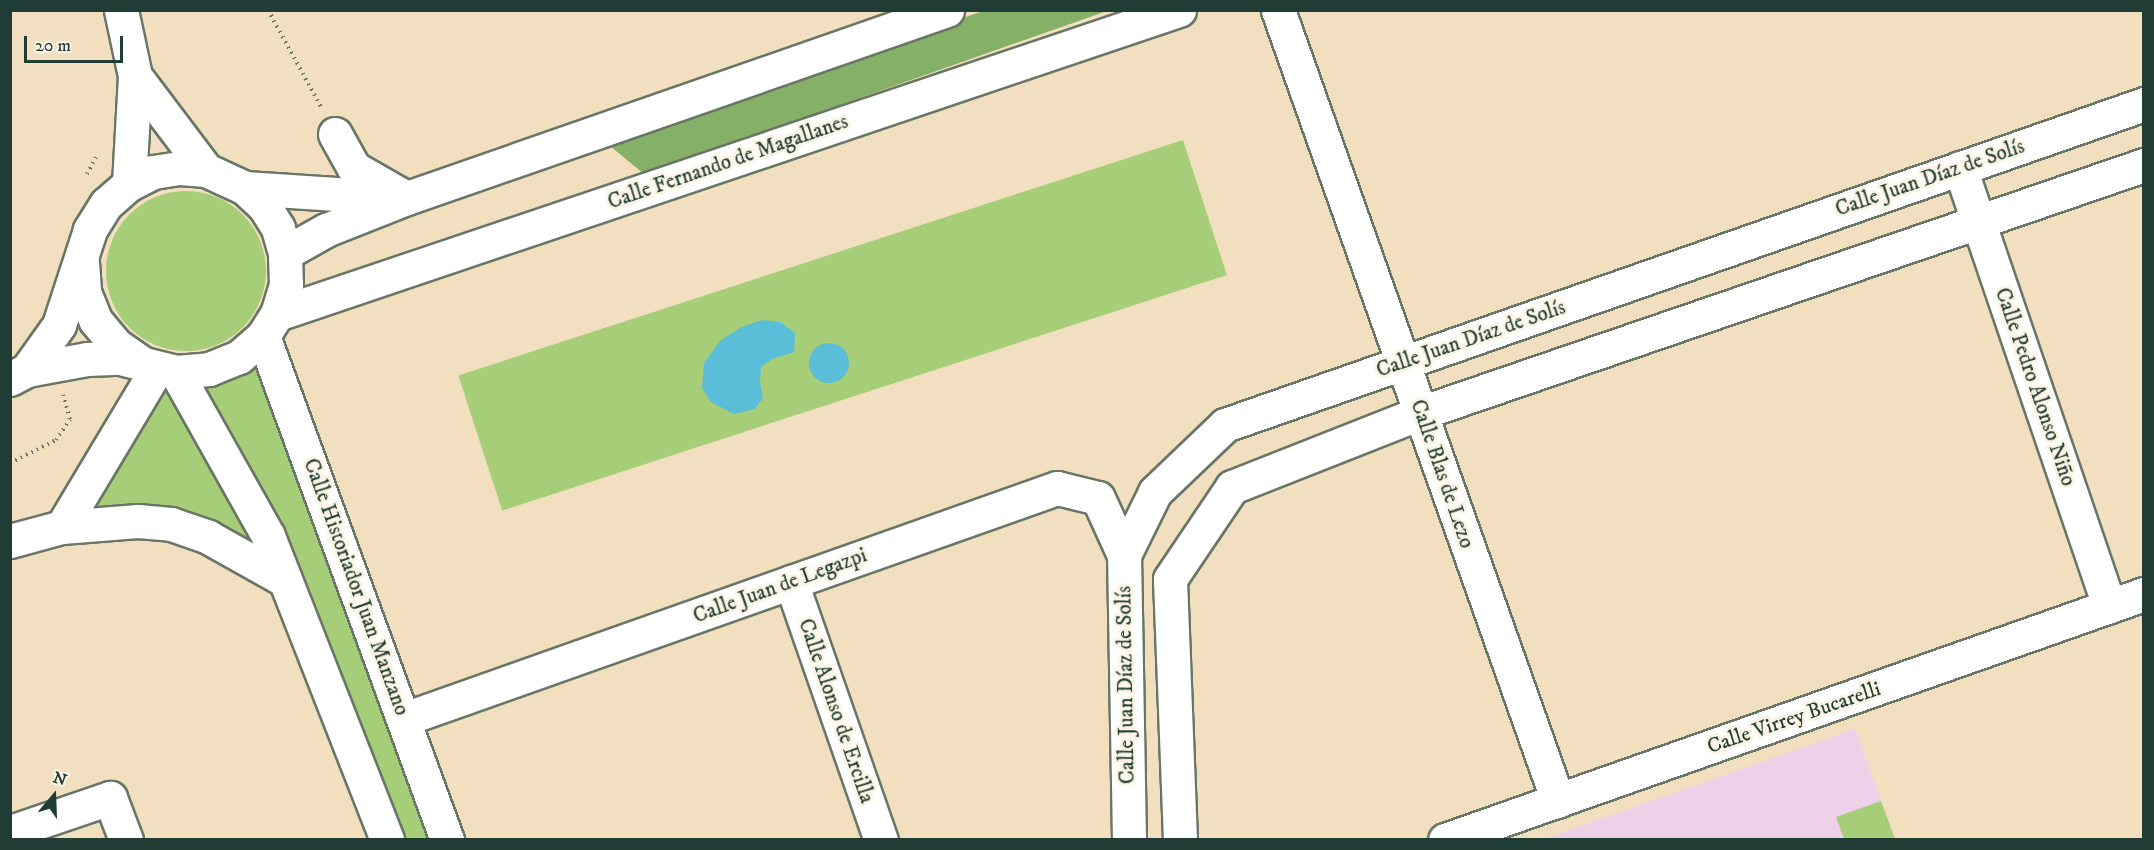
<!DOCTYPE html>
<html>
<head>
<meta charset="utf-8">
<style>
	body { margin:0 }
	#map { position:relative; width:2154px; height:850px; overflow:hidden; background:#f2dfc0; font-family:"IM FELL DW Pica",serif }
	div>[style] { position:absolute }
	.built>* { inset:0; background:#edd1e9 }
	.green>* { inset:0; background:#a6cd77; transform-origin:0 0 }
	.round { border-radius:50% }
	.forest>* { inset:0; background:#84b068 }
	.water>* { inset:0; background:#5abed8 }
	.path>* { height:4px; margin-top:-2px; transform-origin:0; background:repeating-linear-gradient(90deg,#697665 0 1.5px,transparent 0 6px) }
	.roads { filter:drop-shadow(2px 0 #697665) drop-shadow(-2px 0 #697665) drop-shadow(0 2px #697665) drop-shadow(0 -2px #697665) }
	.minor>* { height:33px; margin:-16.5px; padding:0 16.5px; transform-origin:16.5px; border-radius:16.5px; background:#fff }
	span { translate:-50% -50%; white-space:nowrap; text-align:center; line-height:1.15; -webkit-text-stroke:6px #fcf5e5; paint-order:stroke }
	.street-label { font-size:21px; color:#1f3d34 }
	.frame { position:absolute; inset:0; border:12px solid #1f3d34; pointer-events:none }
	.north { position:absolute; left:24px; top:766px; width:60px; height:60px; -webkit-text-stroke:4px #fcf5e5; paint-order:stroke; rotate:19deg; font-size:16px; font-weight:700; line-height:24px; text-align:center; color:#1f3d34 }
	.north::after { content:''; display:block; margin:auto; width:21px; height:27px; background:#1f3d34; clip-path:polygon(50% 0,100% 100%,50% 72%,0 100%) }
	.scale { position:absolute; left:24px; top:36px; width:99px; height:27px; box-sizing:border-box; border:3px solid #1f3d34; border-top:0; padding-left:8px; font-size:18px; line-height:21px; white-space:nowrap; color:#1f3d34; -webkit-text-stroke:4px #fcf5e5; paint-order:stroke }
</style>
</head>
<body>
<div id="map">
	<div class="built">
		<div style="clip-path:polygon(1855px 729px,1895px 839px,1541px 840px)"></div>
	</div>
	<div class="green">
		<div style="left:1183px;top:140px;width:142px;height:762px;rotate:72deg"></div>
		<div class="round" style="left:106px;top:191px;width:160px;height:160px"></div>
		<div style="clip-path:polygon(260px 363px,374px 684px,428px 839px,403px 839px,306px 580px,252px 489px,199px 388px,229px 381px)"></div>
		<div style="clip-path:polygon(161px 384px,175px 392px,265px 550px,83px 510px)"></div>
		<div style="clip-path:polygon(1881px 801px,1895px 839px,1844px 839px,1836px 817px)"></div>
	</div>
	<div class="forest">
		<div style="clip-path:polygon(983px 11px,1107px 11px,644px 174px,604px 141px)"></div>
	</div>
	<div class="water">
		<div style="clip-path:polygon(762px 320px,780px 322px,795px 333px,794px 352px,772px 359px,761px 367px,760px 382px,763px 398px,755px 409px,734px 414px,711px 402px,702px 388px,704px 363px,721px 340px,742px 327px)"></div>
		<div class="round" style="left:809px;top:343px;width:40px;height:40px"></div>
	</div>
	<div class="path">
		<div style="left:268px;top:10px;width:111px;rotate:61.3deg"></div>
		<div style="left:87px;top:174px;width:19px;rotate:-62deg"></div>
		<div style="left:10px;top:463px;width:51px;rotate:-26.6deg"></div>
		<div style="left:56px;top:440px;width:25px;rotate:-56deg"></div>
		<div style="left:70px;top:419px;width:25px;rotate:-106deg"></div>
	</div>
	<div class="roads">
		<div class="minor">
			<div style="left:121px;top:10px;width:67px;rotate:78deg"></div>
			<div style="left:135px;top:76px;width:108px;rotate:93.2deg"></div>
			<div style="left:1278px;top:10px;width:839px;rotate:70.51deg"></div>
			<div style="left:135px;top:76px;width:118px;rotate:52.9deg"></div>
			<div style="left:335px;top:134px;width:39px;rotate:61deg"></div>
			<div style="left:354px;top:168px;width:54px;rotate:29.9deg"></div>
			<div style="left:1960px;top:168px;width:463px;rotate:71.2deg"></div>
			<div style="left:245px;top:188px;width:152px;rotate:3.8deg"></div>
			<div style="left:285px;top:253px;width:47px;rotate:-29.3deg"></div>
			<div style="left:326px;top:230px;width:87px;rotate:-21.6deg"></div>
			<div style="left:407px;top:198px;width:572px;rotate:-19.2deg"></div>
			<div style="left:82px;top:262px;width:30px;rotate:86deg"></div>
			<div style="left:84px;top:292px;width:31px;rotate:68deg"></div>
			<div style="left:96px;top:321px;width:31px;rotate:50deg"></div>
			<div style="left:116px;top:345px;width:32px;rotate:35deg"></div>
			<div style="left:277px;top:314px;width:952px;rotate:-18.63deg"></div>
			<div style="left:263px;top:336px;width:537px;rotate:69.94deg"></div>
			<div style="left:176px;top:372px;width:188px;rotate:60.7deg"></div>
			<div style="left:268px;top:536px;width:326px;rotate:68.6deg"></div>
			<div style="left:10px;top:379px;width:19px;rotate:-28deg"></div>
			<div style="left:27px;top:370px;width:61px;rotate:-10.4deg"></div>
			<div style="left:87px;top:359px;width:33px;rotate:-2deg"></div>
			<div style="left:120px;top:358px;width:58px;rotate:14deg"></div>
			<div style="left:176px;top:372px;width:33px;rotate:-5deg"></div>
			<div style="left:209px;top:369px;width:32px;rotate:-22deg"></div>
			<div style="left:239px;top:357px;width:32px;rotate:-41deg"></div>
			<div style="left:263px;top:336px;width:26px;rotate:-58deg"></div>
			<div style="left:277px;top:314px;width:31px;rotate:-73deg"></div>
			<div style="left:286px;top:284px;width:31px;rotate:-92deg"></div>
			<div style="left:285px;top:253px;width:26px;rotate:-106deg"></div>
			<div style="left:278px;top:228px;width:26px;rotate:-122deg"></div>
			<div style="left:264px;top:206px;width:26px;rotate:-137deg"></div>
			<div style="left:245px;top:188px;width:43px;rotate:-155.2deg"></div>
			<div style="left:206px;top:170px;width:27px;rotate:-176deg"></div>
			<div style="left:179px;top:168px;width:26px;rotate:171deg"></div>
			<div style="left:153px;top:172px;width:27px;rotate:153deg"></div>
			<div style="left:129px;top:184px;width:30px;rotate:139deg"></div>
			<div style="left:106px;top:204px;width:31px;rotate:122deg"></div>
			<div style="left:90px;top:230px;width:100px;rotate:108.1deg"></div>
			<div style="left:59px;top:325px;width:55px;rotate:125.4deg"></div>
			<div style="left:62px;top:527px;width:185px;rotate:-59.1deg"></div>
			<div style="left:10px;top:541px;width:54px;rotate:-15.1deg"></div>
			<div style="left:62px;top:527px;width:76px;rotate:-4.5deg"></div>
			<div style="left:138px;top:521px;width:33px;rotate:5deg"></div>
			<div style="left:171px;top:524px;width:39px;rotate:19deg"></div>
			<div style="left:208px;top:537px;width:88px;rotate:29.2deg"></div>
			<div style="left:791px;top:582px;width:273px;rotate:70.8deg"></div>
			<div style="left:404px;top:719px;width:693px;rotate:-19.48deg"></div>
			<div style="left:1057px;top:488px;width:42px;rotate:13.7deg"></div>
			<div style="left:1098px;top:498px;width:63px;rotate:65.5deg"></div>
			<div style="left:10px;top:832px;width:106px;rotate:-18.8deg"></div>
			<div style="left:110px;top:798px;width:45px;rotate:69.1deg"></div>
			<div style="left:1129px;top:840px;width:285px;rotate:-91deg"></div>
			<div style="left:1124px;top:555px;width:70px;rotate:-63.8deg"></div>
			<div style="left:1155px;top:492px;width:97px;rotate:-43.7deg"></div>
			<div style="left:1225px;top:425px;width:973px;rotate:-19.25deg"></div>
			<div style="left:1180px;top:840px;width:261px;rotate:-92.2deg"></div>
			<div style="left:1170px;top:579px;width:111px;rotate:-56deg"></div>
			<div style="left:1232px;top:487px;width:202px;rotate:-21.5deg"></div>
			<div style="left:1420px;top:413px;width:765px;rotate:-18.91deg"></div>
			<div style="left:1445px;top:840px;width:741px;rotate:-19.39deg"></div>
		</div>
	</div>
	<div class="street-label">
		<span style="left:728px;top:162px;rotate:-19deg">Calle Fernando de Magallanes</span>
		<span style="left:1930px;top:178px;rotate:-19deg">Calle Juan Díaz de Solís</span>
		<span style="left:1471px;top:339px;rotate:-19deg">Calle Juan Díaz de Solís</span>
		<span style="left:2035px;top:387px;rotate:71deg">Calle Pedro Alonso Niño</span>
		<span style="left:1442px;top:474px;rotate:71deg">Calle Blas de Lezo</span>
		<span style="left:780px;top:586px;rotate:-20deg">Calle Juan de Legazpi</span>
		<span style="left:356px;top:587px;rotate:70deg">Calle Historiador Juan Manzano</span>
		<span style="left:1126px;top:685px;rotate:-91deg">Calle Juan Díaz de Solís</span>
		<span style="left:836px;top:711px;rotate:71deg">Calle Alonso de Ercilla</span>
		<span style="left:1794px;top:718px;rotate:-19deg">Calle Virrey Bucarelli</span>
	</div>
	<div class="frame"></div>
	<div class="north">N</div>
	<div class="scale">20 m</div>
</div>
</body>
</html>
